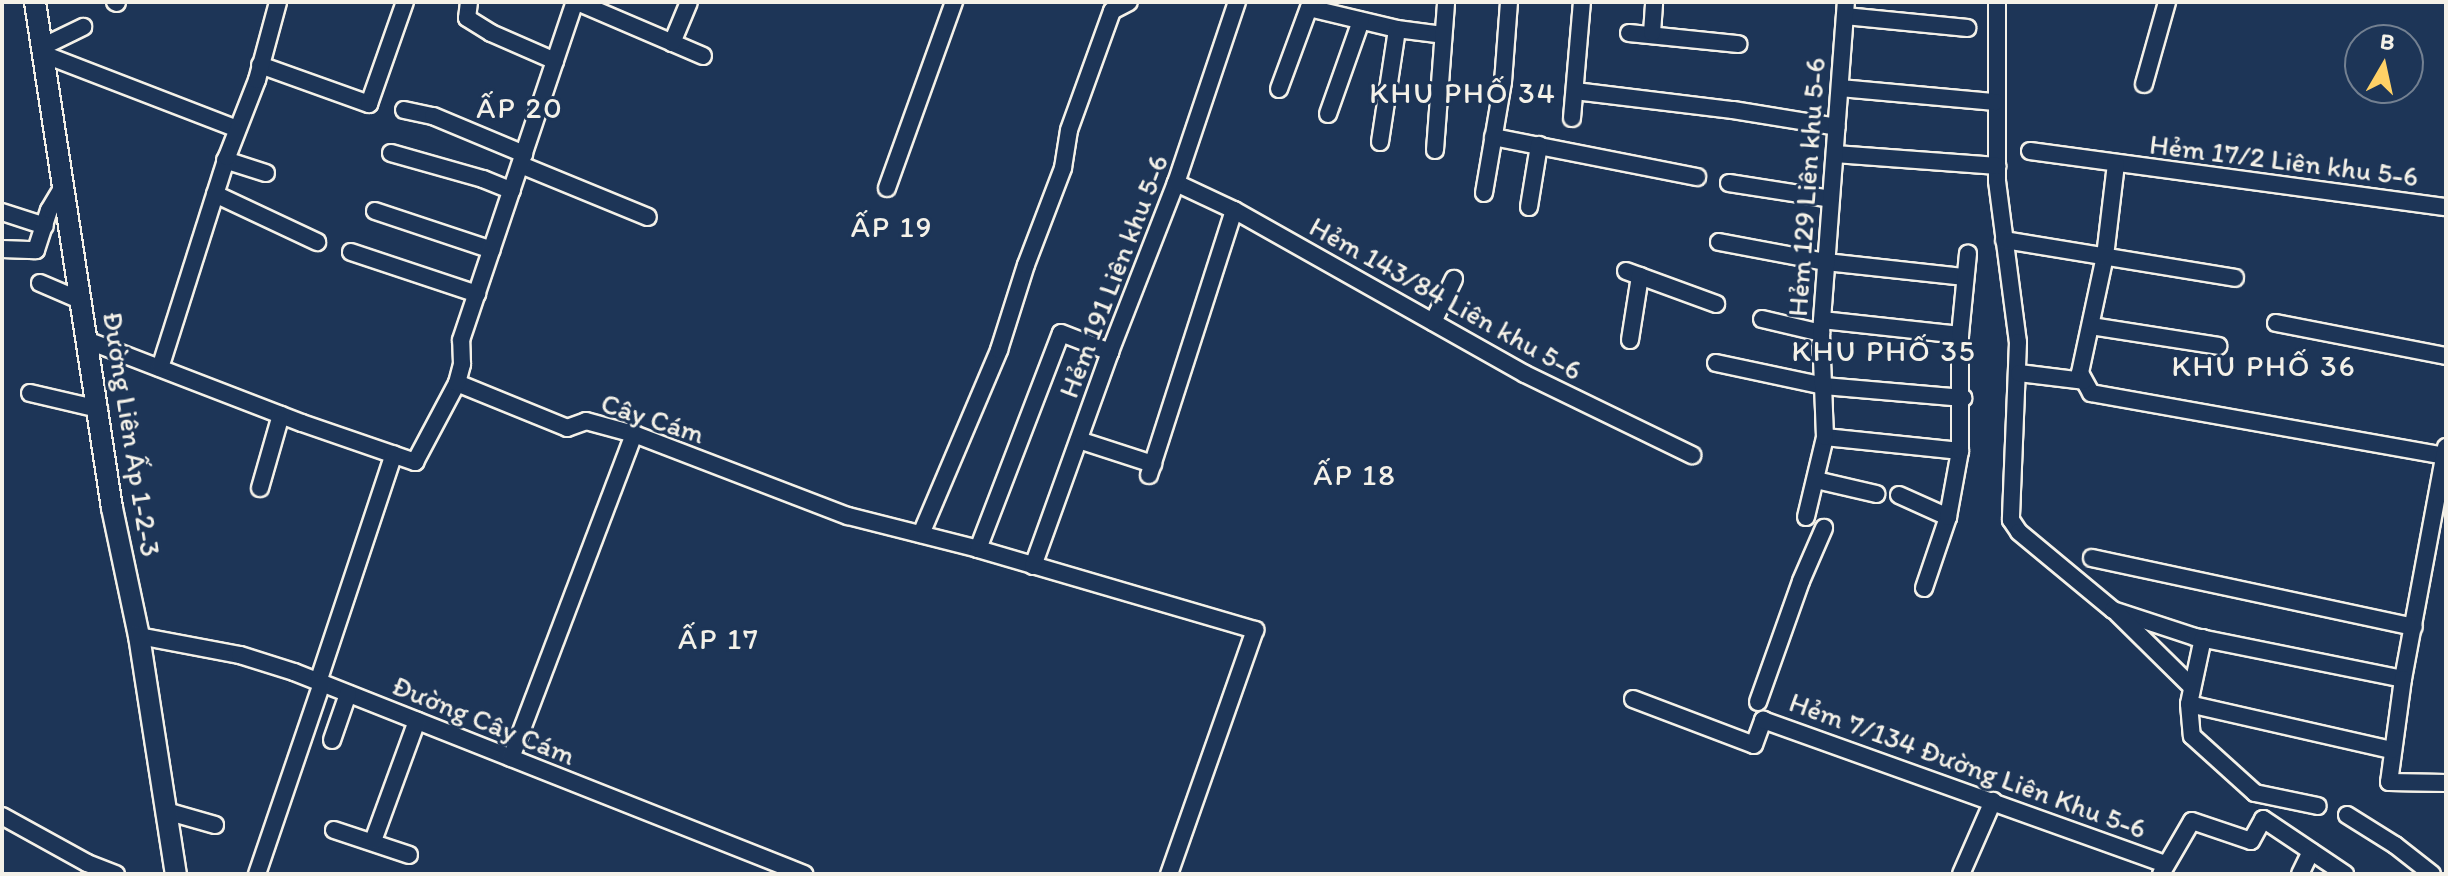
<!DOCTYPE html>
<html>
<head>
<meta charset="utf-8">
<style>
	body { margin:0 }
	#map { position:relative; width:2448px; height:876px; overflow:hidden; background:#1d3557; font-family:Itim,sans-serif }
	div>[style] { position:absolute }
	.roads { filter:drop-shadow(2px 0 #f4f1e8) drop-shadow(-2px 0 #f4f1e8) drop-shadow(0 2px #f4f1e8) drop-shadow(0 -2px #f4f1e8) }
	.minor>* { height:16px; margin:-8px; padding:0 8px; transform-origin:8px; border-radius:8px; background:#1d3557 }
	.tertiary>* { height:20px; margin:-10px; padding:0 10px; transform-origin:10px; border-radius:10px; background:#1d3557 }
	span { translate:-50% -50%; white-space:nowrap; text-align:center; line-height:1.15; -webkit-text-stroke:6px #1d3557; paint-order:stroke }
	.street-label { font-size:28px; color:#f4f1e8 }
	.neighbourhood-label { font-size:30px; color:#f4f1e8; letter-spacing:2px }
	.frame { position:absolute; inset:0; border:4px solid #f4f1e8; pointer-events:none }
	.north { position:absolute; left:2344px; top:24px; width:80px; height:80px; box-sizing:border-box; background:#1d3557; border:2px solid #738091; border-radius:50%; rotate:9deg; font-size:22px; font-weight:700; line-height:32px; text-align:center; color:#f4f1e8 }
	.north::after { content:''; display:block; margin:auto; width:28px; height:36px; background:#ffd166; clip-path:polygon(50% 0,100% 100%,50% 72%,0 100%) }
</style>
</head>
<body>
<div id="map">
	<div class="roads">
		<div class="minor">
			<div style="left:115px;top:2px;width:2px;rotate:27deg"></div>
			<div style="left:469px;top:2px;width:16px;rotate:97deg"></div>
			<div style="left:467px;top:18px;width:28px;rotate:32deg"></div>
			<div style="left:491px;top:33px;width:70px;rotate:23.6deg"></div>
			<div style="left:577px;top:2px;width:137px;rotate:23.2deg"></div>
			<div style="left:1997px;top:2px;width:179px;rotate:90deg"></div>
			<div style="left:1997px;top:181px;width:162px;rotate:82.6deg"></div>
			<div style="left:2018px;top:342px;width:178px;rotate:92.3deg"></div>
			<div style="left:2011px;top:520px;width:14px;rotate:56deg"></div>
			<div style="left:2019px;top:532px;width:122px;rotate:39.7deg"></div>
			<div style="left:2113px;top:610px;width:86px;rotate:18.2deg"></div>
			<div style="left:2195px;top:637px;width:212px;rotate:11.4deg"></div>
			<div style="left:1309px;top:8px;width:90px;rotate:13.4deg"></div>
			<div style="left:1397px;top:29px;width:46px;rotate:7.4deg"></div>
			<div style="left:1845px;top:16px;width:123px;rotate:5.6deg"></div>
			<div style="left:1629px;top:33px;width:110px;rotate:5.8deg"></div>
			<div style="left:1652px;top:33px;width:31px;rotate:-86deg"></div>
			<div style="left:672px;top:43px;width:44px;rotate:-67.5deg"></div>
			<div style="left:42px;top:47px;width:46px;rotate:-26deg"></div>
			<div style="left:43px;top:54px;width:208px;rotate:21.1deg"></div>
			<div style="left:260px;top:65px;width:116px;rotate:19.7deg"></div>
			<div style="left:369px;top:104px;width:108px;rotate:-70.6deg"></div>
			<div style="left:2144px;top:84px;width:85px;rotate:-74.3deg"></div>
			<div style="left:1840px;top:88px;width:156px;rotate:5.2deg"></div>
			<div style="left:1279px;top:89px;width:93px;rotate:-69.8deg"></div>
			<div style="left:1575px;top:91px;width:159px;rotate:6.9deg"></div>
			<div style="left:1733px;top:110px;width:105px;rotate:9.3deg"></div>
			<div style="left:404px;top:110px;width:30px;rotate:12deg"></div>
			<div style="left:433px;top:116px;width:99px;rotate:22.7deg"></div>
			<div style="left:1328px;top:114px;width:99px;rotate:-70.5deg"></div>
			<div style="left:1572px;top:118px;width:116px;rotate:-85.1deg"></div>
			<div style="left:1493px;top:137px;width:208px;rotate:11.1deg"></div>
			<div style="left:1380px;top:142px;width:114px;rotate:-81.4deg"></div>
			<div style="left:1435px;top:150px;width:148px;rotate:-85.7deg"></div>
			<div style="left:2030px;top:151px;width:420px;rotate:7.7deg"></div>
			<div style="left:391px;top:153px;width:96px;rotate:15.8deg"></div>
			<div style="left:483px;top:179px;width:31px;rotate:22deg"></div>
			<div style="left:1835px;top:154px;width:163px;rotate:4.2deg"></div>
			<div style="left:225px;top:160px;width:43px;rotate:17.6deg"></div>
			<div style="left:2116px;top:164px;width:93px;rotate:96.8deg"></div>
			<div style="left:2105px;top:256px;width:120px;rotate:102.1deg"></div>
			<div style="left:2080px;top:373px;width:23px;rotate:61deg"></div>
			<div style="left:2091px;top:393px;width:361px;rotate:10.1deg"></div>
			<div style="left:521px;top:165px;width:137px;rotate:22.3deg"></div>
			<div style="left:1176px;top:183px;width:64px;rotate:25deg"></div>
			<div style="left:1234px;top:210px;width:334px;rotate:29.4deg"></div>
			<div style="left:1525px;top:374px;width:186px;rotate:25.9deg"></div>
			<div style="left:1729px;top:183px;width:103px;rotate:8.9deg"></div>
			<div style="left:887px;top:188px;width:198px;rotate:-70.2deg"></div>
			<div style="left:1484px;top:193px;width:113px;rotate:-80.3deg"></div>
			<div style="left:1503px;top:82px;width:80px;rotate:-85.7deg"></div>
			<div style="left:215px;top:194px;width:113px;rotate:25.2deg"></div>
			<div style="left:1529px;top:207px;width:63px;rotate:-80.8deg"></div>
			<div style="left:375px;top:211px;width:123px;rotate:18.4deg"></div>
			<div style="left:2px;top:212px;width:45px;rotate:18deg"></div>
			<div style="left:2004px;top:240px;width:234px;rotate:9.3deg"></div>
			<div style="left:1719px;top:242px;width:109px;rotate:10.6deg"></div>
			<div style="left:1826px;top:262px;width:140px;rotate:6.2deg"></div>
			<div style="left:2px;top:249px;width:34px;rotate:2deg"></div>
			<div style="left:36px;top:250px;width:42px;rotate:-72deg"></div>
			<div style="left:49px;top:210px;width:27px;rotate:-59deg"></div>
			<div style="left:351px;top:252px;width:133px;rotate:18.4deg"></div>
			<div style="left:1626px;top:271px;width:96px;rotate:20.1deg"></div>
			<div style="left:40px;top:283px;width:46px;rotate:23.2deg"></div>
			<div style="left:1762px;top:319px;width:61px;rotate:13.3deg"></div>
			<div style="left:1822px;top:320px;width:139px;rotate:6.2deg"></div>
			<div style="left:1433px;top:322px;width:48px;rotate:-64deg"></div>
			<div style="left:2276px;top:323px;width:173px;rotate:11deg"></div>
			<div style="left:2091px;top:326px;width:129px;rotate:8.9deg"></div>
			<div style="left:1630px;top:340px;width:65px;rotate:-81.1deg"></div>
			<div style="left:89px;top:341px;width:228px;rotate:21.1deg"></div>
			<div style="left:302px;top:423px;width:120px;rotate:19deg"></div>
			<div style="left:415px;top:462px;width:89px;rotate:-62deg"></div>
			<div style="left:457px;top:383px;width:119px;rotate:22.2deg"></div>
			<div style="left:567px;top:428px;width:20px;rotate:-20deg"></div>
			<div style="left:586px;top:421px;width:50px;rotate:15.2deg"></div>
			<div style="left:634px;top:434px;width:229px;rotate:21deg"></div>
			<div style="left:848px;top:516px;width:134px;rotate:14.2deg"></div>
			<div style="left:978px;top:549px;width:289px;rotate:16.3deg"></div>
			<div style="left:1255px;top:630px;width:259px;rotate:109.4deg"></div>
			<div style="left:1716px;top:363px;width:110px;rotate:12deg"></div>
			<div style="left:1824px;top:386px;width:140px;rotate:4.9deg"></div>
			<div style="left:160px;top:368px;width:221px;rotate:-72.4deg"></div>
			<div style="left:227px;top:157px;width:83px;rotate:-68.7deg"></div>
			<div style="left:257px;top:80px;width:81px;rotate:-74.9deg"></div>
			<div style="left:2019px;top:373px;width:65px;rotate:7deg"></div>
			<div style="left:457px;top:383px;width:20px;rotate:-75deg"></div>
			<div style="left:462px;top:364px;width:24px;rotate:-92deg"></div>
			<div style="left:461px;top:340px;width:357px;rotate:-71.4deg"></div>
			<div style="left:30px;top:393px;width:71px;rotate:13.1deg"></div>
			<div style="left:1825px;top:437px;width:136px;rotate:5.9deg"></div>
			<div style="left:1079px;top:440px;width:78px;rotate:18deg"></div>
			<div style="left:2446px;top:447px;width:236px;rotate:100.5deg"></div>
			<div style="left:2403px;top:679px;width:104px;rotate:97.7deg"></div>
			<div style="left:2389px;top:782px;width:57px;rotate:1deg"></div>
			<div style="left:1149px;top:475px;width:278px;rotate:-72.2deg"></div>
			<div style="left:1816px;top:480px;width:62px;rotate:13.1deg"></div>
			<div style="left:260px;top:488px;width:76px;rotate:-74deg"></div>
			<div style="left:1899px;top:495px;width:54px;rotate:24.2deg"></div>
			<div style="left:1806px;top:517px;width:82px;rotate:-76.6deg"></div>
			<div style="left:1825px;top:437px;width:104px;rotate:-92.2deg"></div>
			<div style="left:1821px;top:333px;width:332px;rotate:-85.7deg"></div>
			<div style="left:921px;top:534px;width:200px;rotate:-67deg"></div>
			<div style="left:999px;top:350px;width:89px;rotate:-72.4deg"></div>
			<div style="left:1026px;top:265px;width:104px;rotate:-69.1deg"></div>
			<div style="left:1063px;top:168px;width:38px;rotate:-81deg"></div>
			<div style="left:1069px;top:130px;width:127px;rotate:-70.1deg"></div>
			<div style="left:1112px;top:11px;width:19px;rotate:-28deg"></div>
			<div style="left:978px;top:549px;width:231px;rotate:-69deg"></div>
			<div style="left:1061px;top:333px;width:53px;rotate:21.2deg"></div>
			<div style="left:2092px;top:558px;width:329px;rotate:12.1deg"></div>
			<div style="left:1033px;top:566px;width:227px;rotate:-70.2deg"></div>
			<div style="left:1110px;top:352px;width:181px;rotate:-68.7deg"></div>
			<div style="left:1176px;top:183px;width:191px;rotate:-71.4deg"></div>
			<div style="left:1924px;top:588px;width:75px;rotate:-71.3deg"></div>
			<div style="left:1948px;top:517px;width:67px;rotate:-79.7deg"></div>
			<div style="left:1960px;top:451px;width:116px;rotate:-90deg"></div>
			<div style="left:1960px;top:335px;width:82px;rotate:-84.4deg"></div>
			<div style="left:2117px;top:613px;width:105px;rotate:44.6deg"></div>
			<div style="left:139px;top:636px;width:103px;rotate:10.7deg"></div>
			<div style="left:240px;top:655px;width:57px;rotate:17.5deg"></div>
			<div style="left:294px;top:672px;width:549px;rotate:21.61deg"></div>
			<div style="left:2203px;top:638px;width:67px;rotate:102deg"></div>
			<div style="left:2189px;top:704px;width:32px;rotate:85deg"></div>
			<div style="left:2192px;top:736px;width:85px;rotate:42.1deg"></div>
			<div style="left:2255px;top:793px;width:64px;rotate:11.7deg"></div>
			<div style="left:318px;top:682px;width:240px;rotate:-71.6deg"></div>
			<div style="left:1633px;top:699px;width:129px;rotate:20.8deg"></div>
			<div style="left:1754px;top:745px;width:27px;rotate:-70deg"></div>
			<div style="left:1763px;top:720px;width:427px;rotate:19.7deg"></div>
			<div style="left:1758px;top:702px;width:128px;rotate:-70.4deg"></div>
			<div style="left:1801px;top:581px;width:58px;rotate:-66.5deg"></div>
			<div style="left:2189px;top:704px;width:208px;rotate:12.8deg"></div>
			<div style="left:332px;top:740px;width:49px;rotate:-70.8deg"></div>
			<div style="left:511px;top:758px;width:347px;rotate:-69.2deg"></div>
			<div style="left:166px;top:811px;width:51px;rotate:15.9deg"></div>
			<div style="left:2347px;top:815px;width:57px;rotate:32deg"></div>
			<div style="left:2395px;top:845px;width:47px;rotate:38.1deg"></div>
			<div style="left:2px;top:816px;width:97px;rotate:28.9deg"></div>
			<div style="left:87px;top:863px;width:31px;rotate:21deg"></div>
			<div style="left:2263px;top:819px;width:99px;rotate:33.9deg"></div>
			<div style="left:334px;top:830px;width:79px;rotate:18.4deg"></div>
			<div style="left:373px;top:841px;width:128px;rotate:-69.9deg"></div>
			<div style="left:257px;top:874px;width:202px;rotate:-71.2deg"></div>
			<div style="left:1961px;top:874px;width:80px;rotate:-66.3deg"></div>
			<div style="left:2161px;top:874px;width:61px;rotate:-59.7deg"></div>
			<div style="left:2192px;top:821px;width:62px;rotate:18.7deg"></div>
			<div style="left:2251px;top:841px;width:25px;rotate:-61deg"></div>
			<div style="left:2300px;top:874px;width:25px;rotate:-64deg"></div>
		</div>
		<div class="tertiary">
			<div style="left:35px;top:2px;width:512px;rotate:81.35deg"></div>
			<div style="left:112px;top:508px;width:131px;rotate:78.1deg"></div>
			<div style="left:139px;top:636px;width:241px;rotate:81.2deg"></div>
		</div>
	</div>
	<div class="street-label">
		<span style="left:2284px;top:160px;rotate:7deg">Hẻm 17/2 Liên khu 5-6</span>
		<span style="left:1806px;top:187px;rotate:-86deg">Hẻm 129 Liên khu 5-6</span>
		<span style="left:1113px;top:276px;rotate:-69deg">Hẻm 191 Liên khu 5-6</span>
		<span style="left:1446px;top:298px;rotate:29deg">Hẻm 143/84 Liên khu 5-6</span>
		<span style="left:653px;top:418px;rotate:18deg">Cây Cám</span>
		<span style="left:132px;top:434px;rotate:81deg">Đường Liên Ấp 1-2-3</span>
		<span style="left:484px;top:720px;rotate:22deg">Đường Cây Cám</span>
		<span style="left:1968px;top:765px;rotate:20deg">Hẻm 7/134 Đường Liên Khu 5-6</span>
	</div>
	<div class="neighbourhood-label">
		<span style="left:1463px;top:93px">KHU PHỐ 34</span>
		<span style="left:520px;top:108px">ẤP 20</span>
		<span style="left:892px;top:227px">ẤP 19</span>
		<span style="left:1884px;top:351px">KHU PHỐ 35</span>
		<span style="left:2264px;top:366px">KHU PHỐ 36</span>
		<span style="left:1355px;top:475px">ẤP 18</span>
		<span style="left:719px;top:639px">ẤP 17</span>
	</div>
	<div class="frame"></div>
	<div class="north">B</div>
</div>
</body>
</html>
